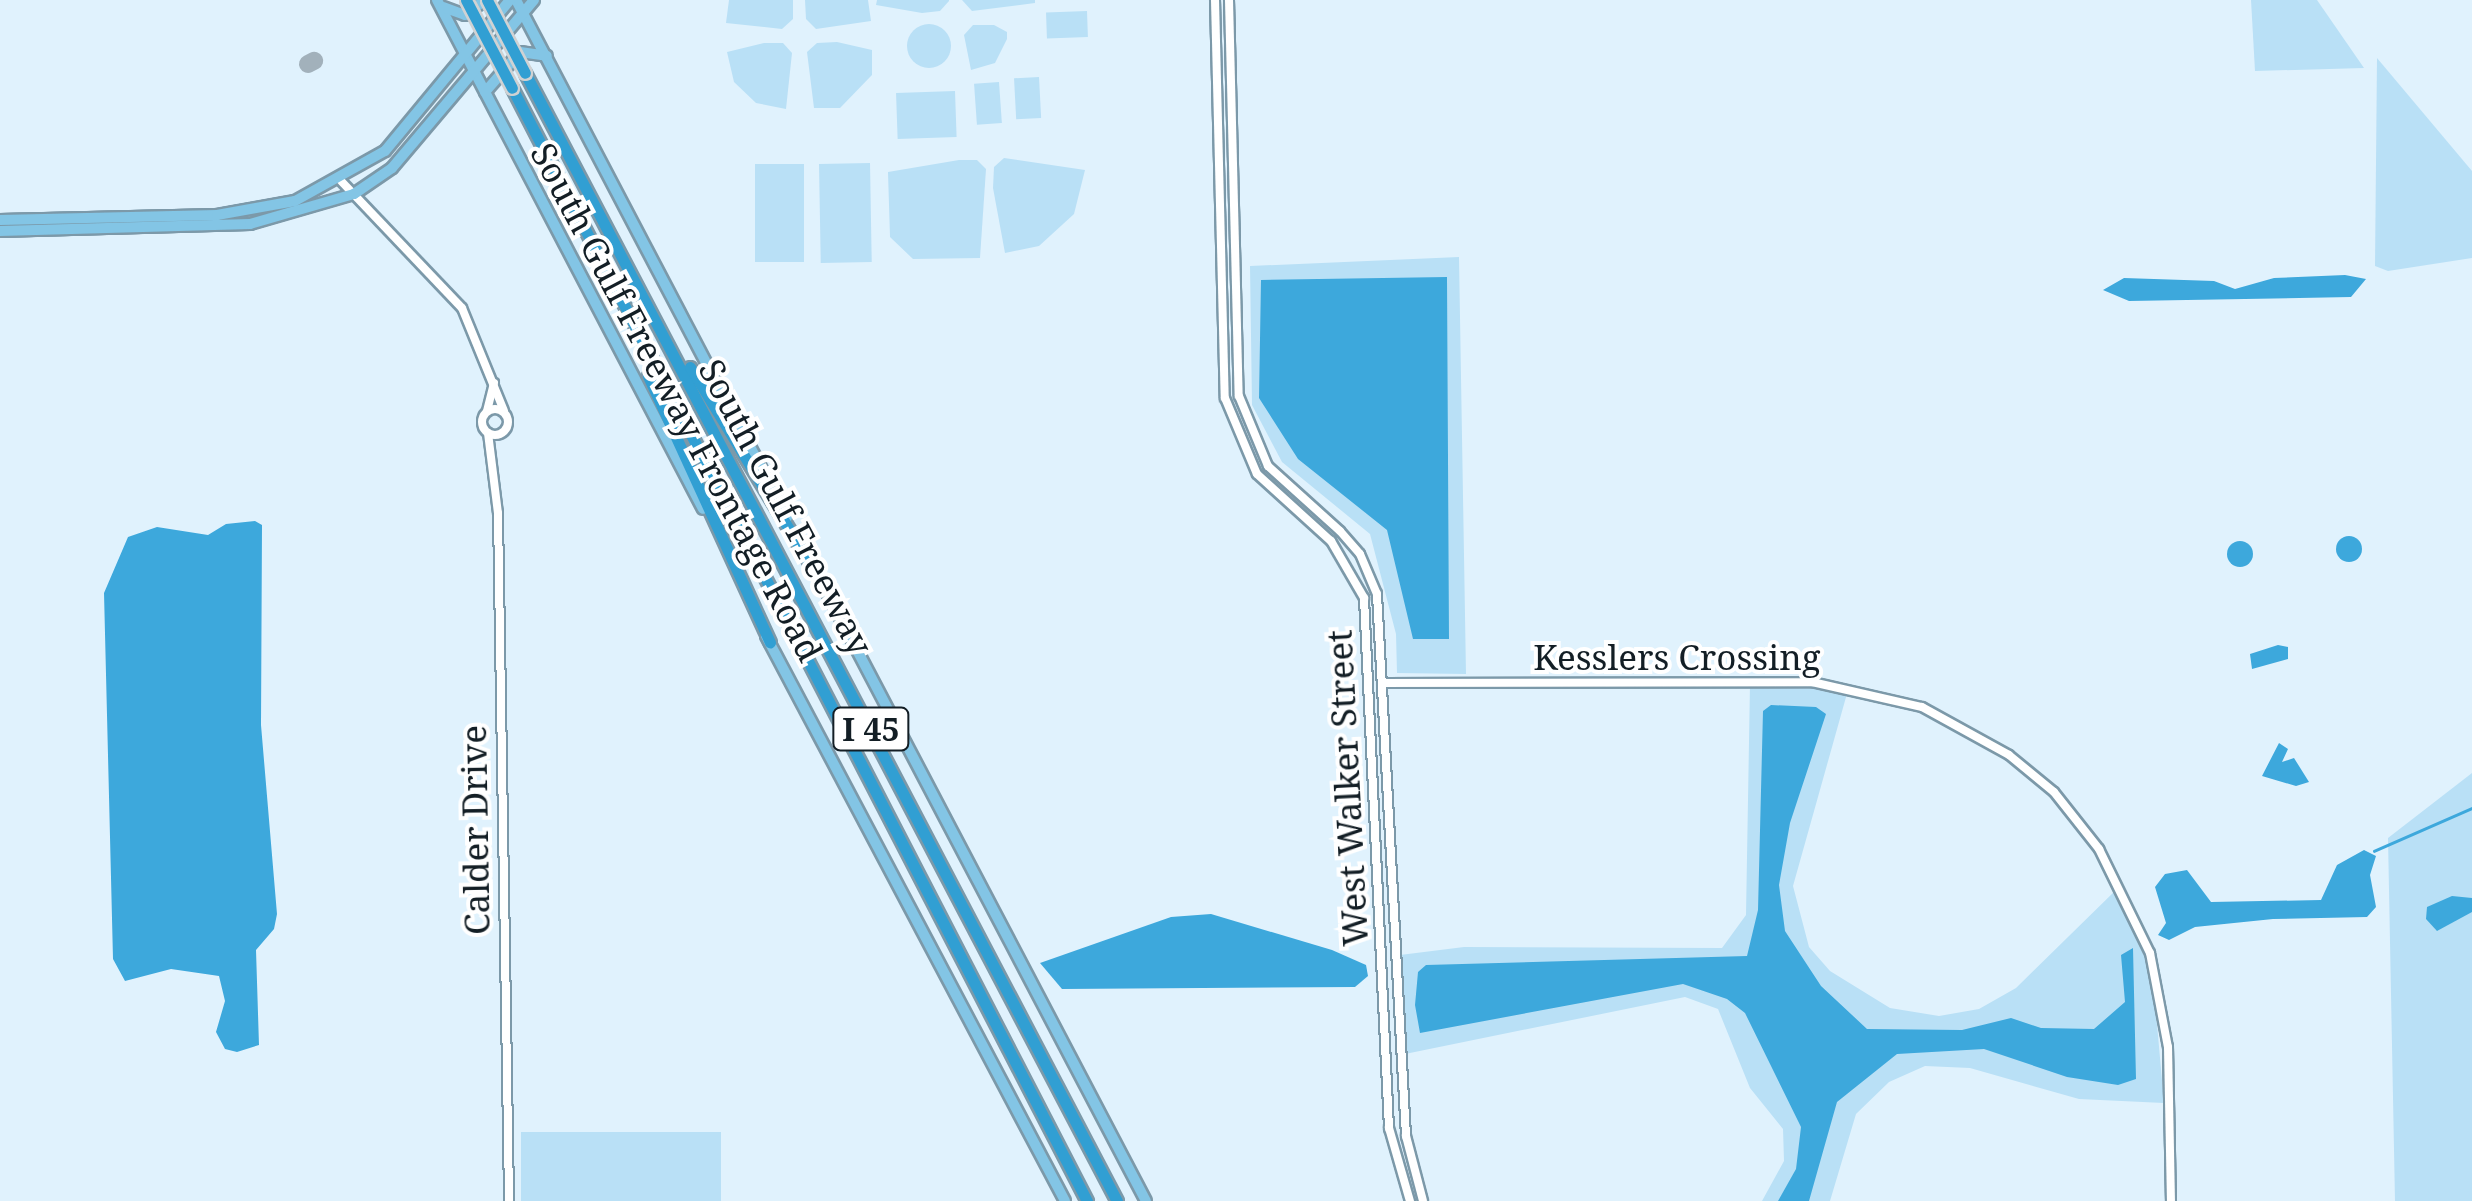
<!DOCTYPE html>
<html>
<head>
<meta charset="utf-8">
<style>
	body { margin:0 }
	#map { position:relative; width:2472px; height:1201px; overflow:hidden; background:#e0f2fd; font-family:"Noto Serif",serif }
	div>[style] { position:absolute }
	.green>* { inset:0; background:#b9e0f6; transform-origin:0 0 }
	.round { border-radius:50% }
	.water>* { inset:0; background:#3da8dc }
	.stream>* { height:2.5px; margin:-1.25px; padding:0 1.25px; transform-origin:1.25px; border-radius:1.25px; background:#3da8dc }
	.taxiway>* { height:18px; margin:-9px; padding:0 9px; transform-origin:9px; border-radius:9px; background:#a2b1bb }
	.roads { filter:drop-shadow(2px 0 #7c99a9) drop-shadow(-2px 0 #7c99a9) drop-shadow(0 2px #7c99a9) drop-shadow(0 -2px #7c99a9) }
	.minor>* { height:8px; margin:-4px; padding:0 4px; transform-origin:4px; border-radius:4px; background:#fff }
	.minor>.ring { margin:-4px; padding:0; box-sizing:content-box; background:none; border:8px solid #fff; border-radius:50% }
	.major>* { height:10px; margin:-5px; padding:0 5px; transform-origin:5px; border-radius:5px; background:#83c5e5 }
	.highway>* { height:11px; margin:-5.5px; padding:0 5.5px; transform-origin:5.5px; border-radius:5.5px; background:#319fd3 }
	.bridges { filter:drop-shadow(2px 0 #d0d2d3) drop-shadow(-2px 0 #d0d2d3) drop-shadow(0 2px #d0d2d3) drop-shadow(0 -2px #d0d2d3) }
	.highway-bridge>* { height:11px; margin:-5.5px; padding:0 5.5px; transform-origin:5.5px; border-radius:5.5px; background:#319fd3 }
	span { translate:-50% -50%; white-space:nowrap; text-align:center; line-height:1.15; -webkit-text-stroke:8px #fff; paint-order:stroke }
	.shield-label span { padding:2px 8px; background:#fff; border:2px solid; border-radius:8px; -webkit-text-stroke-width:0 }
	.shield-label { font-size:32px; color:#131e25; font-weight:700 }
	.street-label { font-size:35px; color:#131e25 }
</style>
</head>
<body>
<div id="map">
	<div class="green">
		<div style="clip-path:polygon(729px 0,793px 0,793px 19px,782px 29px,726px 23px)"></div>
		<div style="clip-path:polygon(805px 0,868px 0,871px 21px,816px 29px,806px 19px)"></div>
		<div style="clip-path:polygon(877px 0,949px 0,949px 1px,940px 11px,922px 13px,876px 5px)"></div>
		<div style="clip-path:polygon(962px 0,1035px 0,1035px 3px,972px 11px)"></div>
		<div style="clip-path:polygon(2251px 0,2317px 0,2364px 68px,2255px 71px)"></div>
		<div style="left:1087px;top:11px;width:26px;height:41px;rotate:88deg"></div>
		<div class="round" style="left:907px;top:24px;width:44px;height:44px"></div>
		<div style="clip-path:polygon(973px 25px,994px 25px,1007px 32px,1007px 39px,995px 63px,971px 70px,964px 35px)"></div>
		<div style="clip-path:polygon(837px 42px,872px 50px,872px 75px,840px 108px,814px 108px,807px 52px,817px 43px)"></div>
		<div style="clip-path:polygon(764px 43px,783px 43px,792px 53px,786px 109px,756px 103px,734px 82px,727px 52px)"></div>
		<div style="clip-path:polygon(2377px 58px,2472px 171px,2472px 258px,2388px 271px,2375px 266px)"></div>
		<div style="left:1039px;top:77px;width:41px;height:25px;rotate:87deg"></div>
		<div style="left:999px;top:82px;width:41px;height:25px;rotate:86deg"></div>
		<div style="left:955px;top:91px;width:46px;height:59px;rotate:88deg"></div>
		<div style="clip-path:polygon(1004px 158px,1085px 170px,1074px 214px,1039px 246px,1005px 253px,993px 188px,994px 167px)"></div>
		<div style="clip-path:polygon(959px 160px,977px 160px,986px 169px,980px 258px,913px 259px,890px 237px,888px 172px)"></div>
		<div style="left:870px;top:163px;width:99px;height:51px;rotate:89deg"></div>
		<div style="left:755px;top:164px;width:49px;height:98px"></div>
		<div style="clip-path:polygon(1459px 257px,1466px 674px,1397px 673px,1396px 634px,1370px 534px,1282px 462px,1252px 405px,1250px 266px)"></div>
		<div style="clip-path:polygon(1750px 684px,1848px 690px,1793px 886px,1809px 947px,1830px 971px,1890px 1008px,1939px 1016px,1979px 1009px,2016px 988px,2118px 888px,2153px 979px,2164px 1103px,2079px 1099px,1970px 1068px,1925px 1066px,1889px 1082px,1856px 1114px,1830px 1201px,1762px 1201px,1784px 1161px,1783px 1129px,1750px 1088px,1718px 1009px,1685px 997px,1405px 1054px,1400px 955px,1464px 947px,1722px 948px,1746px 915px)"></div>
		<div style="clip-path:polygon(2472px 773px,2472px 1201px,2395px 1201px,2388px 838px)"></div>
		<div style="left:721px;top:1132px;width:69px;height:200px;rotate:90deg"></div>
	</div>
	<div class="water">
		<div style="clip-path:polygon(2345px 275px,2366px 279px,2351px 297px,2129px 301px,2103px 290px,2124px 278px,2214px 281px,2235px 289px,2274px 278px)"></div>
		<div style="clip-path:polygon(1447px 277px,1449px 639px,1413px 639px,1387px 530px,1298px 459px,1259px 398px,1261px 280px)"></div>
		<div style="clip-path:polygon(255px 521px,262px 525px,261px 725px,277px 914px,274px 929px,256px 950px,259px 1045px,237px 1052px,225px 1049px,216px 1032px,225px 1001px,219px 976px,171px 969px,125px 981px,113px 959px,104px 593px,128px 537px,157px 527px,208px 535px,226px 524px)"></div>
		<div class="round" style="left:2336px;top:536px;width:26px;height:26px"></div>
		<div class="round" style="left:2227px;top:541px;width:26px;height:26px"></div>
		<div style="clip-path:polygon(2278px 645px,2288px 647px,2288px 659px,2252px 669px,2250px 654px)"></div>
		<div style="clip-path:polygon(1771px 705px,1816px 707px,1826px 714px,1790px 823px,1779px 885px,1785px 931px,1821px 986px,1867px 1029px,1962px 1030px,2011px 1018px,2041px 1028px,2094px 1029px,2125px 1002px,2121px 955px,2133px 948px,2136px 1079px,2118px 1085px,2067px 1077px,1984px 1049px,1897px 1054px,1837px 1102px,1809px 1201px,1778px 1201px,1796px 1169px,1801px 1127px,1745px 1013px,1727px 999px,1683px 984px,1420px 1033px,1415px 1005px,1418px 972px,1426px 965px,1747px 956px,1758px 910px,1763px 711px)"></div>
		<div style="clip-path:polygon(2279px 743px,2288px 749px,2282px 762px,2294px 758px,2309px 782px,2296px 786px,2262px 776px)"></div>
		<div style="clip-path:polygon(2364px 850px,2376px 856px,2370px 875px,2376px 907px,2367px 917px,2273px 919px,2195px 927px,2169px 940px,2158px 935px,2166px 923px,2155px 887px,2165px 874px,2187px 870px,2211px 902px,2321px 900px,2337px 865px)"></div>
		<div style="clip-path:polygon(2452px 896px,2472px 898px,2472px 912px,2437px 931px,2426px 919px,2427px 907px)"></div>
		<div style="clip-path:polygon(1211px 914px,1332px 950px,1366px 965px,1368px 976px,1355px 987px,1062px 989px,1040px 963px,1171px 917px)"></div>
	</div>
	<div class="stream">
		<div style="left:2374px;top:851px;width:107px;rotate:-23.7deg"></div>
	</div>
	<div class="taxiway">
		<div style="left:308px;top:64px;width:7px;rotate:-27deg"></div>
	</div>
	<div class="roads">
		<div class="minor">
			<div style="left:1215px;top:0;width:398px;rotate:88.6deg"></div>
			<div style="left:1225px;top:398px;width:82px;rotate:67.2deg"></div>
			<div style="left:1257px;top:474px;width:100px;rotate:42.2deg"></div>
			<div style="left:1331px;top:541px;width:66px;rotate:59.9deg"></div>
			<div style="left:1364px;top:598px;width:531px;rotate:87.3deg"></div>
			<div style="left:1389px;top:1128px;width:76px;rotate:74deg"></div>
			<div style="left:1229px;top:0;width:396px;rotate:88.6deg"></div>
			<div style="left:1239px;top:396px;width:76px;rotate:67.5deg"></div>
			<div style="left:1268px;top:466px;width:97px;rotate:42.1deg"></div>
			<div style="left:1340px;top:531px;width:30px;rotate:49deg"></div>
			<div style="left:1360px;top:554px;width:43px;rotate:67deg"></div>
			<div style="left:1377px;top:594px;width:543px;rotate:86.94deg"></div>
			<div style="left:1406px;top:1136px;width:67px;rotate:75.3deg"></div>
			<div style="left:341px;top:181px;width:175px;rotate:46.4deg"></div>
			<div style="left:462px;top:308px;width:111px;rotate:67.8deg"></div>
			<div class="ring" style="left:482px;top:409px;width:18px;height:18px"></div>
			<div style="left:487px;top:411px;width:29px;rotate:-76deg"></div>
			<div style="left:488px;top:433px;width:81px;rotate:82.9deg"></div>
			<div style="left:498px;top:513px;width:688px;rotate:89.08deg"></div>
			<div style="left:1382px;top:683px;width:430px;rotate:-0.1deg"></div>
			<div style="left:1812px;top:682px;width:113px;rotate:12.8deg"></div>
			<div style="left:1922px;top:707px;width:99px;rotate:28.9deg"></div>
			<div style="left:2009px;top:755px;width:58px;rotate:39.4deg"></div>
			<div style="left:2054px;top:792px;width:73px;rotate:51.7deg"></div>
			<div style="left:2099px;top:849px;width:116px;rotate:63.9deg"></div>
			<div style="left:2150px;top:953px;width:96px;rotate:79.2deg"></div>
			<div style="left:2168px;top:1047px;width:154px;rotate:88.9deg"></div>
		</div>
		<div class="major">
			<div style="left:437px;top:0;width:574px;rotate:62.41deg"></div>
			<div style="left:516px;top:0;width:584px;rotate:62.34deg"></div>
			<div style="left:443px;top:7px;width:23px;rotate:20deg"></div>
			<div style="left:465px;top:15px;width:25px;rotate:-37deg"></div>
			<div style="left:485px;top:92px;width:53px;rotate:-48.8deg"></div>
			<div style="left:520px;top:52px;width:27px;rotate:8deg"></div>
			<div style="left:0;top:220px;width:217px;rotate:-1.3deg"></div>
			<div style="left:217px;top:215px;width:79px;rotate:-10.2deg"></div>
			<div style="left:295px;top:201px;width:103px;rotate:-29.1deg"></div>
			<div style="left:385px;top:151px;width:196px;rotate:-50.4deg"></div>
			<div style="left:0;top:231px;width:250px;rotate:-1.6deg"></div>
			<div style="left:250px;top:224px;width:108px;rotate:-16.1deg"></div>
			<div style="left:354px;top:194px;width:46px;rotate:-34.4deg"></div>
			<div style="left:392px;top:168px;width:220px;rotate:-49.8deg"></div>
			<div style="left:816px;top:572px;width:710px;rotate:62.32deg"></div>
			<div style="left:766px;top:636px;width:639px;rotate:62.11deg"></div>
		</div>
		<div class="highway">
			<div style="left:525px;top:73px;width:1274px;rotate:62.31deg"></div>
			<div style="left:512px;top:88px;width:1253px;rotate:62.68deg"></div>
			<div style="left:690px;top:367px;width:246px;rotate:58.6deg"></div>
			<div style="left:648px;top:376px;width:293px;rotate:65.4deg"></div>
		</div>
	</div>
	<div class="bridges">
		<div class="highway-bridge">
			<div style="left:466px;top:0;width:99px;rotate:62.4deg"></div>
			<div style="left:487px;top:0;width:82px;rotate:62.5deg"></div>
		</div>
	</div>
	<div class="shield-label">
		<span style="left:871px;top:729px">I 45</span>
	</div>
	<div class="street-label">
		<span style="left:677px;top:402px;rotate:62deg">South Gulf Freeway Frontage Road</span>
		<span style="left:786px;top:507px;rotate:62deg">South Gulf Freeway</span>
		<span style="left:1677px;top:657px">Kesslers Crossing</span>
		<span style="left:1347px;top:788px;rotate:-93deg">West Walker Street</span>
		<span style="left:475px;top:830px;rotate:-91deg">Calder Drive</span>
	</div>
</div>
</body>
</html>
